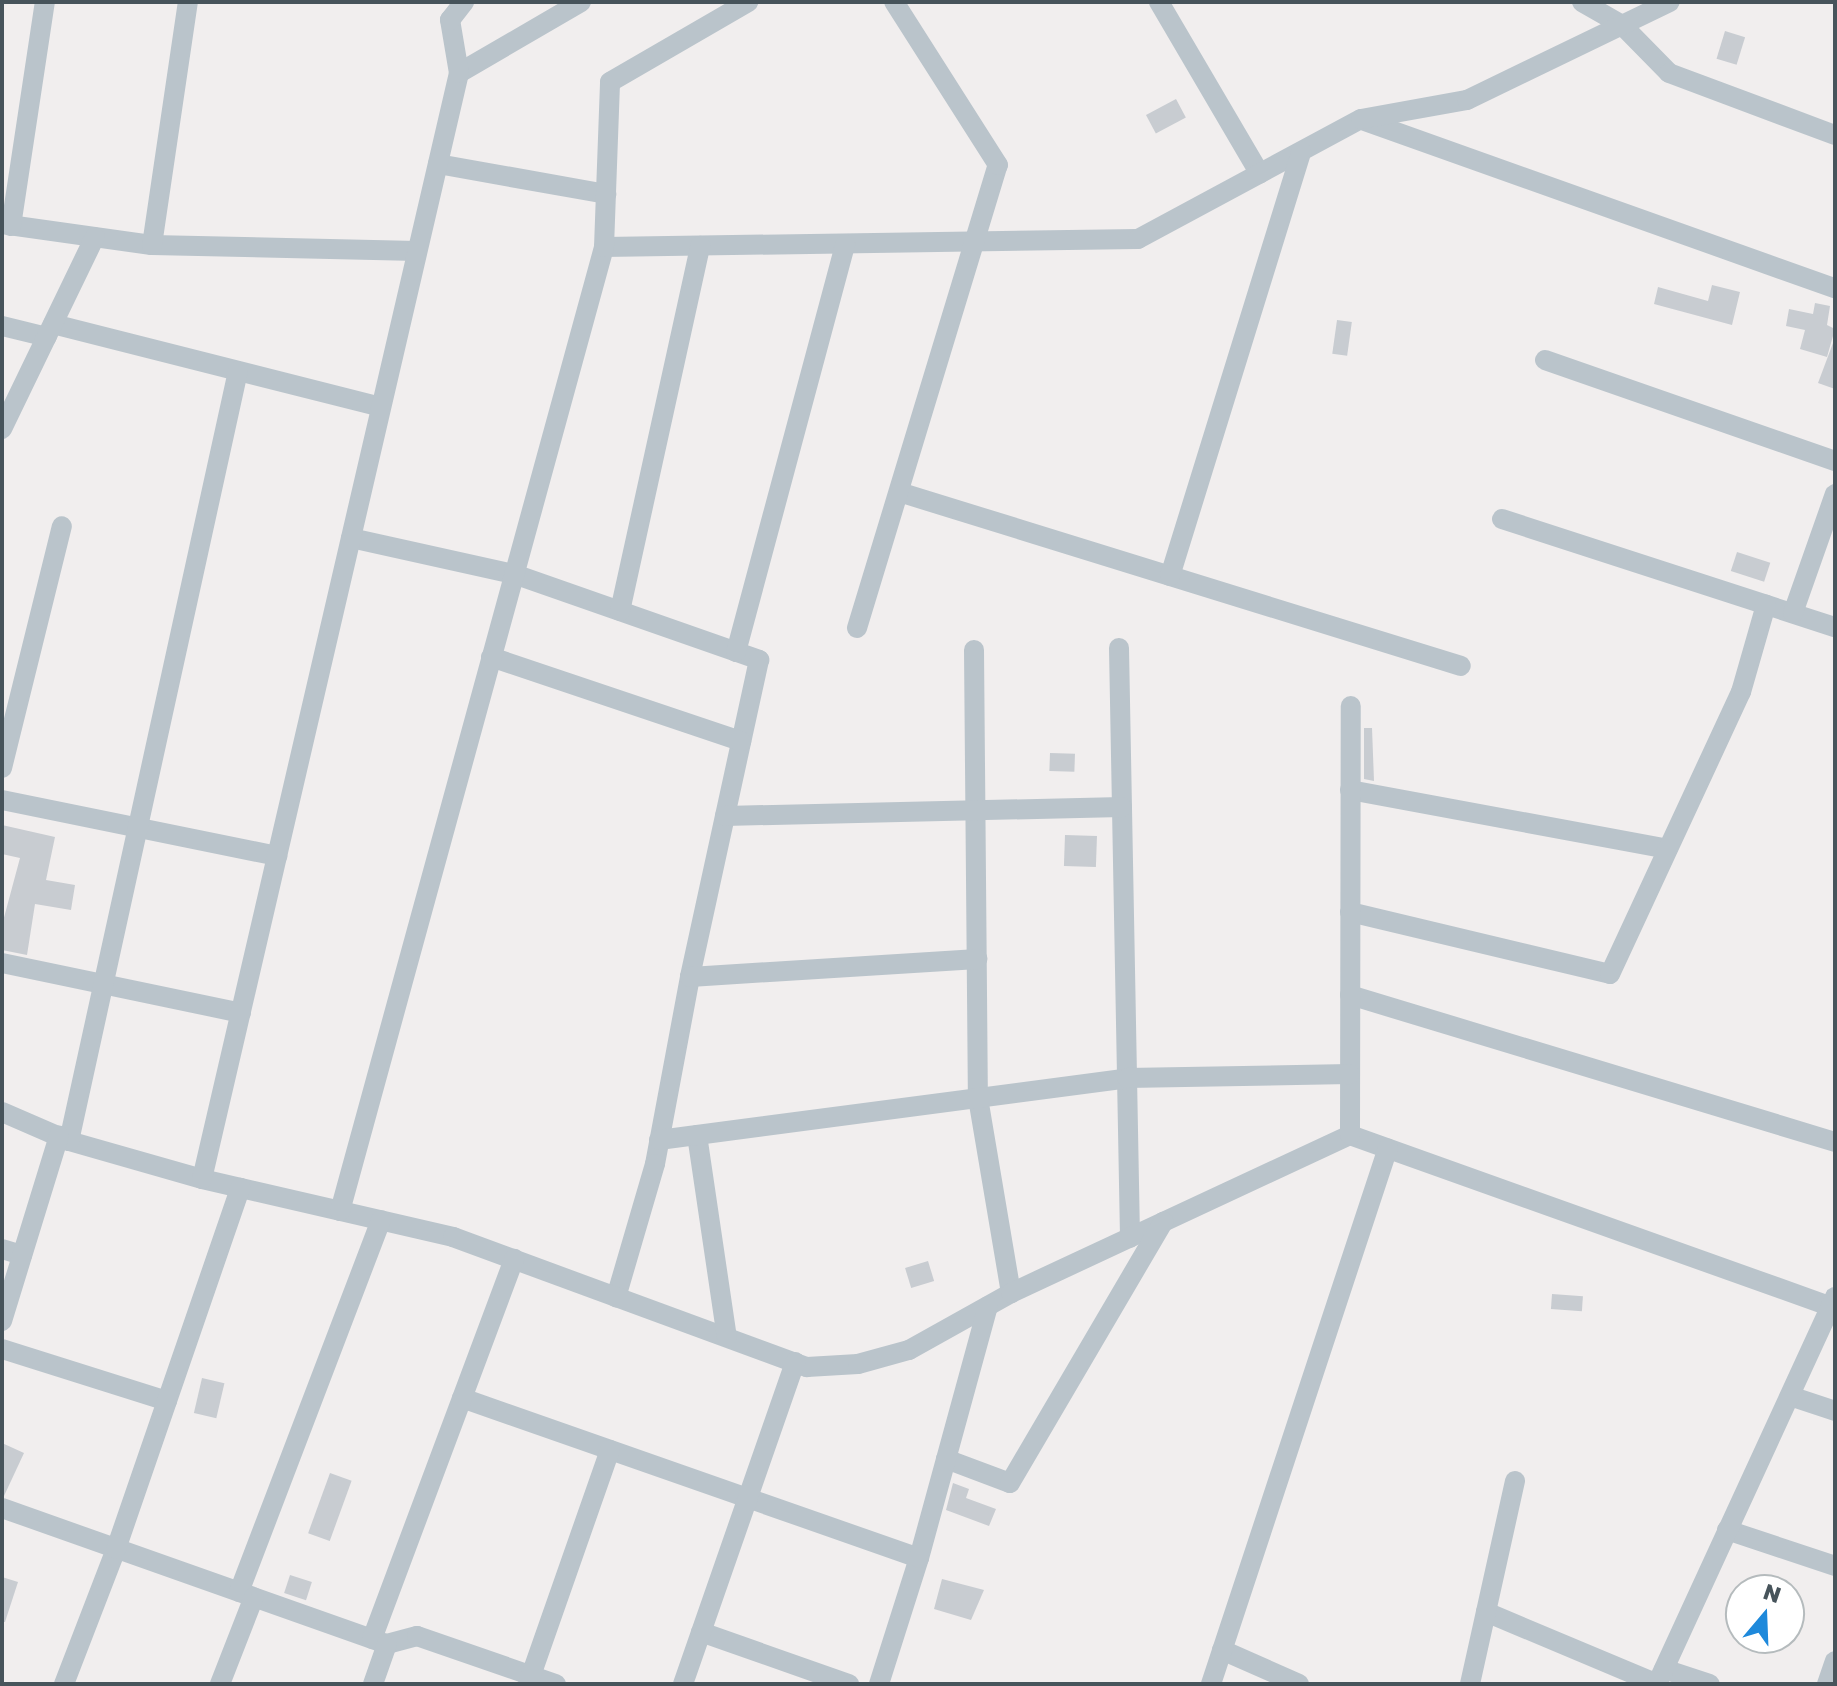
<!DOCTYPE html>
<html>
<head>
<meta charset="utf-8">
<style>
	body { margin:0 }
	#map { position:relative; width:1837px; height:1686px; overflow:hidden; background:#f1eeee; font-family:"Golos Text",sans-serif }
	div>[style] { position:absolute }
	.building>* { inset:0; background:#c8ccd1; transform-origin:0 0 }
	.minor>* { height:20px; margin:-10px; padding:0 10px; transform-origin:10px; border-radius:10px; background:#bac4cb }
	span { translate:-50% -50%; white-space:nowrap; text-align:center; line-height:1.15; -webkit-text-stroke:6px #fff; paint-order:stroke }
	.frame { position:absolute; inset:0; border:4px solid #47545b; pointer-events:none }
	.north { position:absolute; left:1725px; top:1574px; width:80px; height:80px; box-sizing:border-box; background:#fff; border:2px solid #b5bbbd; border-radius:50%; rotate:19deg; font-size:22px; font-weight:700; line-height:32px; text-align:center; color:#47545b }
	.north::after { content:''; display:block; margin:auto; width:28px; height:36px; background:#1e89db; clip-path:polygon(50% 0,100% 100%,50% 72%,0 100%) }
</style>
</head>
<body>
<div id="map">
	<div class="building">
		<div style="left:1725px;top:31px;width:21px;height:29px;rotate:17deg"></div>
		<div style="left:1176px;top:99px;width:21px;height:34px;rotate:62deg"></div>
		<div style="clip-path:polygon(1712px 285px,1740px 292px,1732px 325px,1654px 304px,1658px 287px,1708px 301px)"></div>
		<div style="clip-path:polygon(1815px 303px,1830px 306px,1827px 325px,1835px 329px,1827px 357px,1800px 349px,1805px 330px,1786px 326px,1789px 309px,1813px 314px)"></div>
		<div style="left:1337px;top:320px;width:15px;height:34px;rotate:8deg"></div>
		<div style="clip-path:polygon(1833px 343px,1835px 343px,1835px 389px,1818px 383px)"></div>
		<div style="left:1737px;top:552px;width:35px;height:20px;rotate:18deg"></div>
		<div style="clip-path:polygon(1364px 728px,1372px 728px,1374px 781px,1364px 779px)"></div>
		<div style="left:1050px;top:753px;width:25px;height:18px;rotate:2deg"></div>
		<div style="clip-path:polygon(2px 825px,55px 837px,46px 880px,75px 885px,71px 910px,35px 904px,27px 955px,2px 950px,2px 925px,20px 858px,2px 854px)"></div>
		<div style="left:1065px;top:835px;width:32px;height:31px;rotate:2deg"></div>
		<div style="left:928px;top:1261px;width:21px;height:24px;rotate:73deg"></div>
		<div style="left:1552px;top:1294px;width:31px;height:15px;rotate:4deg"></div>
		<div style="left:202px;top:1378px;width:23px;height:36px;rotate:13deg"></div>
		<div style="clip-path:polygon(2px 1443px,24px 1453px,4px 1496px,2px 1495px)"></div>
		<div style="left:330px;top:1473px;width:23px;height:64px;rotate:20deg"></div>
		<div style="clip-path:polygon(953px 1483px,969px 1489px,966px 1498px,996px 1509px,989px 1526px,946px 1510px)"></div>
		<div style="left:290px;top:1575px;width:23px;height:19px;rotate:18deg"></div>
		<div style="clip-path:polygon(2px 1577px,18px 1582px,5px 1622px,2px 1622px)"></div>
		<div style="clip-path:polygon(942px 1579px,984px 1590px,971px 1620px,934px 1609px)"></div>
	</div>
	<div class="minor">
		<div style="left:1159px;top:2px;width:199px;rotate:59.6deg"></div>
		<div style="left:1582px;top:2px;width:46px;rotate:29.9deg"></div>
		<div style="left:1622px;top:25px;width:67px;rotate:45.6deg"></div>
		<div style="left:1669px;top:73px;width:177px;rotate:20.5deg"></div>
		<div style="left:459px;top:73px;width:141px;rotate:-30.2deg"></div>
		<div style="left:1365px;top:121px;width:499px;rotate:19.6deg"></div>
		<div style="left:438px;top:164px;width:171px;rotate:10.1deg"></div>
		<div style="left:2px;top:224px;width:151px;rotate:8deg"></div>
		<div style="left:152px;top:245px;width:265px;rotate:1.3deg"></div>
		<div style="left:11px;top:226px;width:227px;rotate:-81.4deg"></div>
		<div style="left:152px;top:245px;width:246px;rotate:-81.6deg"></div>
		<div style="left:604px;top:247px;width:534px;rotate:-0.86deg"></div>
		<div style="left:1138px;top:239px;width:253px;rotate:-28.3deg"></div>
		<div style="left:1361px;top:119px;width:108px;rotate:-10.2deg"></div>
		<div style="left:1467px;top:100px;width:225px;rotate:-25.8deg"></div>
		<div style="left:53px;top:324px;width:338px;rotate:14.2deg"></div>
		<div style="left:2px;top:326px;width:46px;rotate:13.7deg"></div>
		<div style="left:1545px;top:360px;width:307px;rotate:19.2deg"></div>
		<div style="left:2px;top:429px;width:213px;rotate:-64.2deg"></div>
		<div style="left:899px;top:492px;width:588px;rotate:17.2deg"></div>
		<div style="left:1502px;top:519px;width:350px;rotate:18deg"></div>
		<div style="left:351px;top:538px;width:167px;rotate:12.5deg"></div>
		<div style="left:514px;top:574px;width:260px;rotate:19.3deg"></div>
		<div style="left:759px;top:660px;width:324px;rotate:102.3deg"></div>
		<div style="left:690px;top:977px;width:190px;rotate:100.6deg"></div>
		<div style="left:655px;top:1164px;width:139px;rotate:106.3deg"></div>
		<div style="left:1170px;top:576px;width:444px;rotate:-72.8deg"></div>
		<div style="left:620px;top:611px;width:374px;rotate:-77.6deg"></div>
		<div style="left:1793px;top:613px;width:126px;rotate:-70.6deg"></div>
		<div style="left:857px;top:628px;width:484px;rotate:-73.1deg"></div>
		<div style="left:998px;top:165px;width:193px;rotate:-122.5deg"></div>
		<div style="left:1119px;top:648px;width:590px;rotate:88.93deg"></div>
		<div style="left:974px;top:650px;width:448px;rotate:89.5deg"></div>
		<div style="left:978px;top:1098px;width:198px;rotate:80.4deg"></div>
		<div style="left:736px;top:652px;width:422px;rotate:-75deg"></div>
		<div style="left:491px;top:657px;width:264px;rotate:18.6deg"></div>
		<div style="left:2px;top:768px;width:249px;rotate:-76.1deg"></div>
		<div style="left:1350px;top:790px;width:323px;rotate:10.5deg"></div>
		<div style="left:2px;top:800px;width:281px;rotate:11.5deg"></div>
		<div style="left:725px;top:816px;width:397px;rotate:-1.3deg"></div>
		<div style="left:1350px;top:912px;width:267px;rotate:13.4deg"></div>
		<div style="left:1610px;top:974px;width:311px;rotate:-65.1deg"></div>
		<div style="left:1741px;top:692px;width:91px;rotate:-74deg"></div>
		<div style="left:2px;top:963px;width:244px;rotate:11.8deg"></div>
		<div style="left:690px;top:977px;width:288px;rotate:-3.6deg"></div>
		<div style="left:1350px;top:995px;width:507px;rotate:16.86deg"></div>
		<div style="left:2px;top:1112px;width:73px;rotate:23.4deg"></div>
		<div style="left:69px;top:1141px;width:138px;rotate:15.9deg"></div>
		<div style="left:202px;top:1179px;width:258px;rotate:13deg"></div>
		<div style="left:453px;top:1237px;width:377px;rotate:20.2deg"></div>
		<div style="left:807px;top:1367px;width:51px;rotate:-3.4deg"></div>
		<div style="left:858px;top:1364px;width:53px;rotate:-15.4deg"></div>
		<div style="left:909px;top:1350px;width:117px;rotate:-29.2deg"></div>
		<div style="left:1011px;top:1293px;width:374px;rotate:-25deg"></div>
		<div style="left:1350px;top:1135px;width:512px;rotate:19.64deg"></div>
		<div style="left:697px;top:1135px;width:204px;rotate:81.6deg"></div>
		<div style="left:1350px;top:1135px;width:429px;rotate:-89.9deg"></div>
		<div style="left:659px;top:1140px;width:472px;rotate:-7.5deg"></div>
		<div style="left:1127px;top:1078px;width:223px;rotate:-1deg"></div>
		<div style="left:69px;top:1141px;width:788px;rotate:-77.62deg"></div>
		<div style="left:202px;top:1179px;width:1135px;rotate:-76.92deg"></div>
		<div style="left:459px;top:73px;width:54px;rotate:-99.6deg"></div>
		<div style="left:450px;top:20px;width:23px;rotate:-52deg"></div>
		<div style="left:340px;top:1211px;width:999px;rotate:-74.68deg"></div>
		<div style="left:604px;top:247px;width:165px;rotate:-87.9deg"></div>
		<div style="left:610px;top:82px;width:160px;rotate:-30.1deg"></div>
		<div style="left:2px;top:1249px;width:21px;rotate:17deg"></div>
		<div style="left:2px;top:1321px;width:194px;rotate:-72.9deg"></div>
		<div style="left:2px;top:1349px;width:173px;rotate:17.5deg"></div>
		<div style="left:1790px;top:1396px;width:47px;rotate:18.4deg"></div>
		<div style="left:462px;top:1398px;width:484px;rotate:19.3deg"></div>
		<div style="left:946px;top:1459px;width:68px;rotate:20.6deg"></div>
		<div style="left:1010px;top:1483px;width:303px;rotate:-59.6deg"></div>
		<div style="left:2px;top:1508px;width:408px;rotate:19.5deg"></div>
		<div style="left:387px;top:1644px;width:31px;rotate:-15deg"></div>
		<div style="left:417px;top:1636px;width:147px;rotate:19.1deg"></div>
		<div style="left:1727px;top:1530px;width:114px;rotate:18.4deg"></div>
		<div style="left:239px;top:1592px;width:398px;rotate:-69.1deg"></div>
		<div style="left:1486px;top:1612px;width:186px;rotate:22.8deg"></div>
		<div style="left:701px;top:1632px;width:157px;rotate:19.4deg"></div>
		<div style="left:372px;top:1639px;width:406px;rotate:-69.5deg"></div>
		<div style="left:1222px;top:1650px;width:84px;rotate:23.8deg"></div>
		<div style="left:1664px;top:1669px;width:48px;rotate:18.1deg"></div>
		<div style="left:64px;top:1684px;width:145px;rotate:-68.9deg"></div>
		<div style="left:116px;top:1549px;width:382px;rotate:-71deg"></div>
		<div style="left:220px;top:1684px;width:93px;rotate:-68.7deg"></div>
		<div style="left:373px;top:1684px;width:42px;rotate:-70.7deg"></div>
		<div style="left:528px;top:1684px;width:248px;rotate:-70.7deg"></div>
		<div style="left:683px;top:1684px;width:341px;rotate:-70.8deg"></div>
		<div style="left:879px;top:1684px;width:132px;rotate:-72.4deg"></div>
		<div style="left:919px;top:1558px;width:261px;rotate:-74.7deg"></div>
		<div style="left:1211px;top:1684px;width:564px;rotate:-71.73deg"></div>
		<div style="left:1470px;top:1684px;width:208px;rotate:-77.5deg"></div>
		<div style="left:1657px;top:1684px;width:426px;rotate:-65.3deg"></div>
		<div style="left:1827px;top:1684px;width:24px;rotate:-71deg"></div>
	</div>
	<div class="frame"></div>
	<div class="north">N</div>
</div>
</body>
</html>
